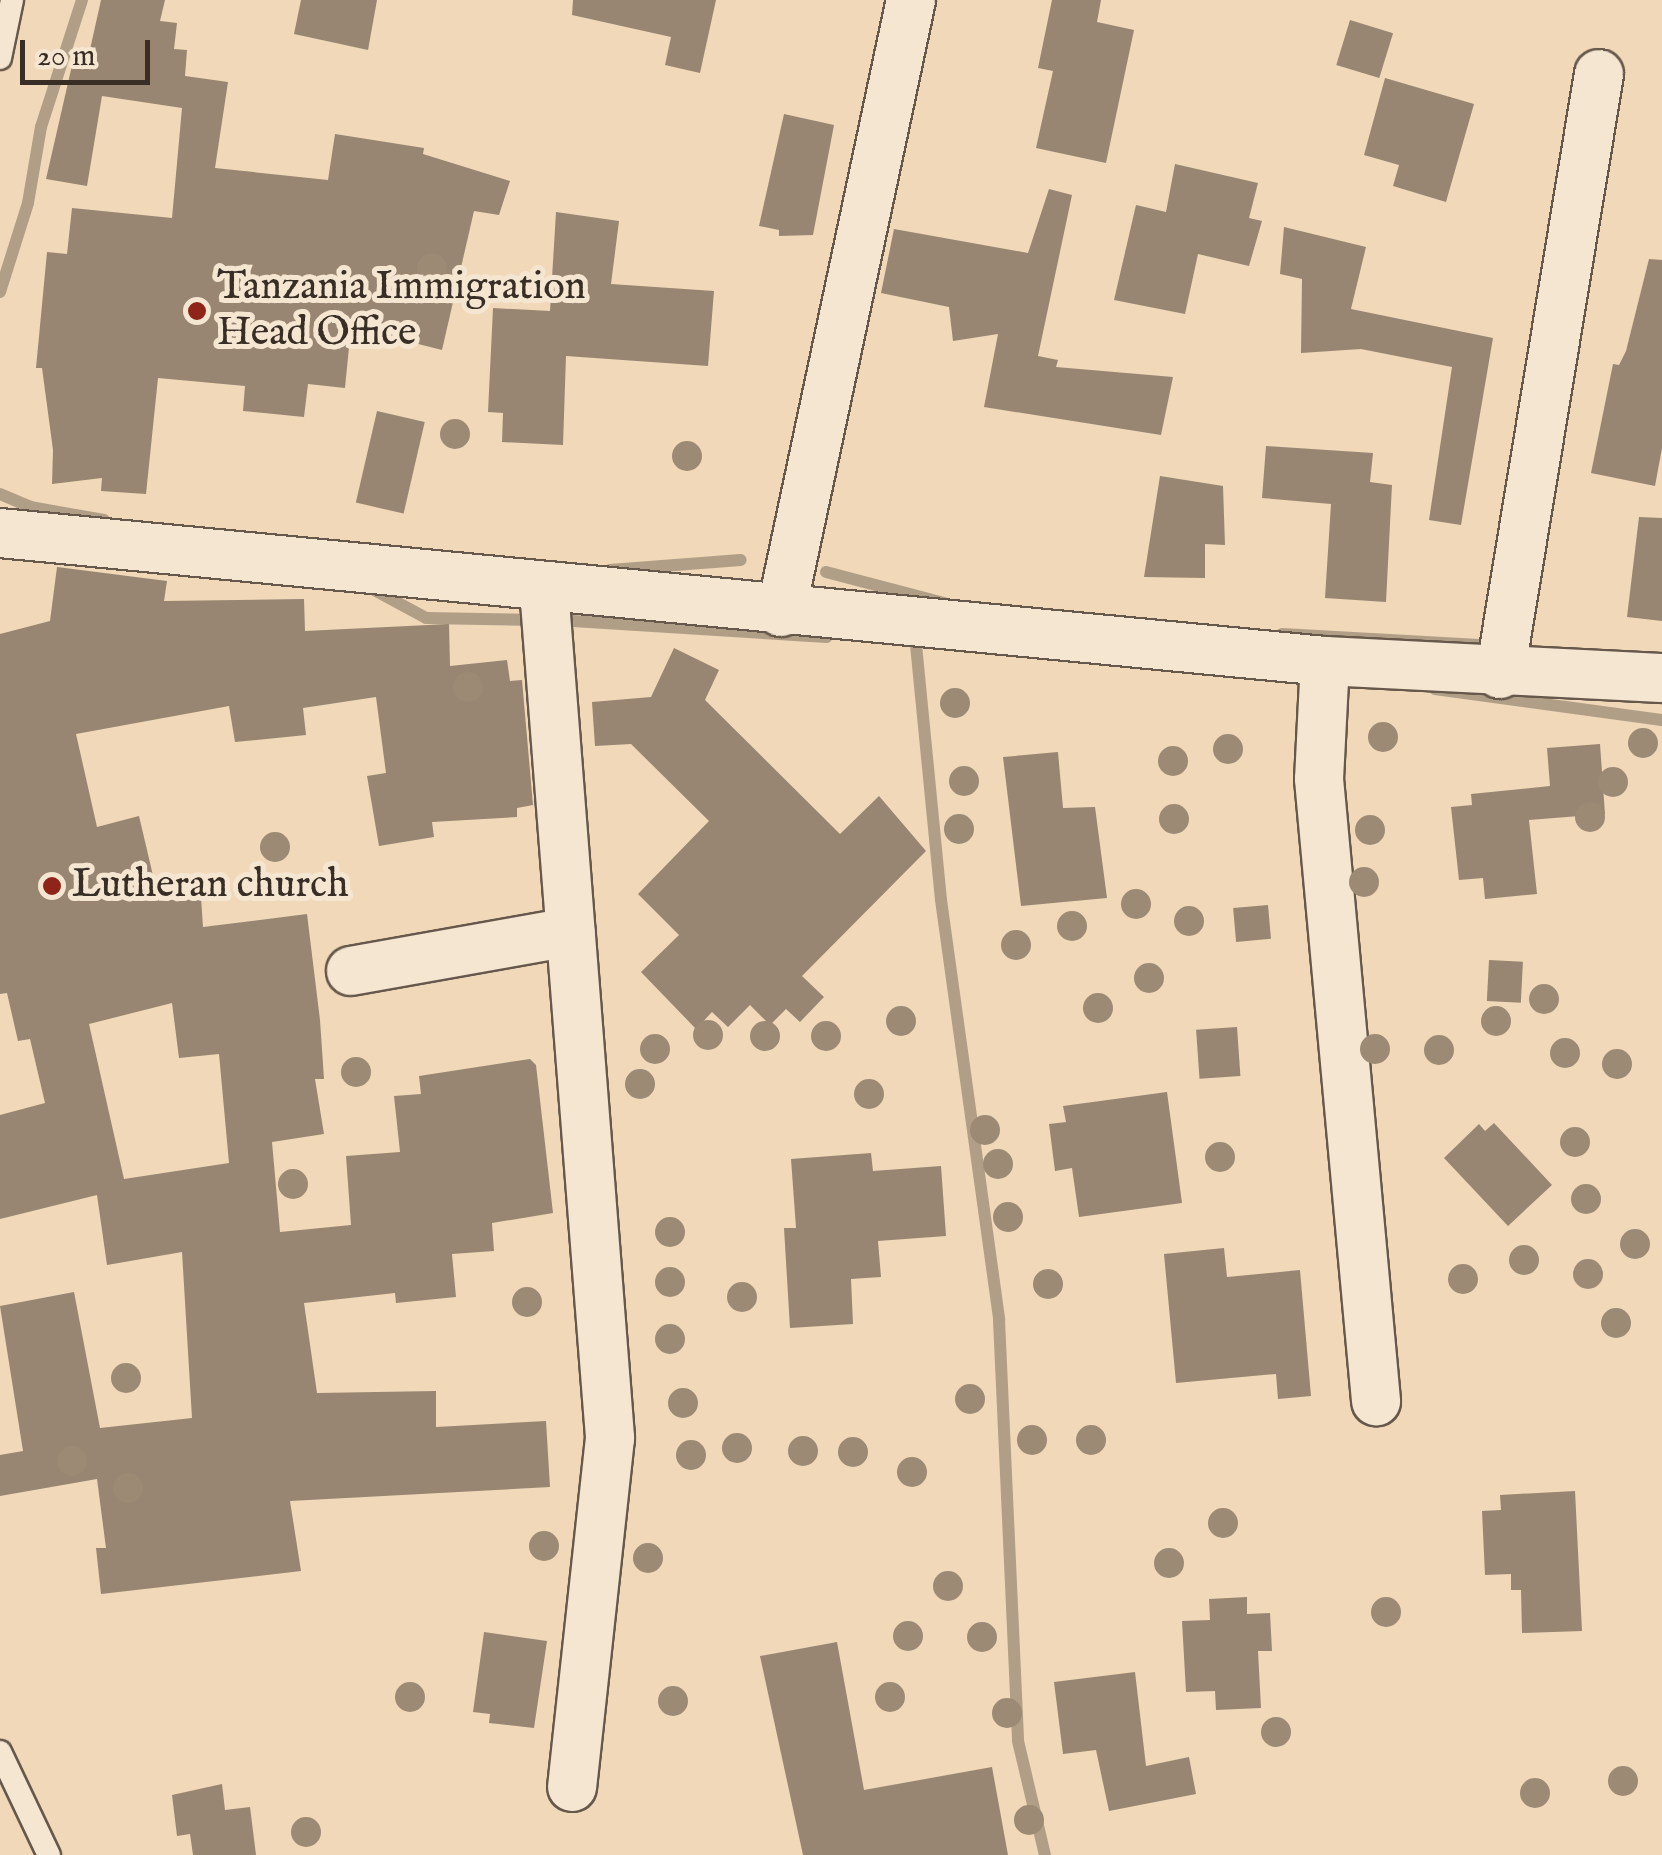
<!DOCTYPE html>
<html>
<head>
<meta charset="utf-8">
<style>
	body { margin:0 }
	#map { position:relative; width:1662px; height:1855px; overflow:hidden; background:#f0d8b9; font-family:"IM FELL English",serif }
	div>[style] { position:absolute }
	.stream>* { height:12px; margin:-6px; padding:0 6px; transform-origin:6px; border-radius:6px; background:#b19e87 }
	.building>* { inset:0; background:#988672; transform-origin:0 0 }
	.roads { filter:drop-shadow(2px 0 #66584a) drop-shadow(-2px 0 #66584a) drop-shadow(0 2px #66584a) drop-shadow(0 -2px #66584a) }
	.service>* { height:22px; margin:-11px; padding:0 11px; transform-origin:11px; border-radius:11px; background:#f5e6d2 }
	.minor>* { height:48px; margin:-24px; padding:0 24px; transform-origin:24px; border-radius:24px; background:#f5e6d2 }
	.trees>* { width:30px; height:30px; margin:-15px; border-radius:50%; background:#9c8a75 }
	.dots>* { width:28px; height:28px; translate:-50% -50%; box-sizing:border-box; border:5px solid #f5e6d2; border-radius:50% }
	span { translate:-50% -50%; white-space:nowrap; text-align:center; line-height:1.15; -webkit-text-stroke:10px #f5e6d2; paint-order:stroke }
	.poi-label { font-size:40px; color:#382e25 }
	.left { translate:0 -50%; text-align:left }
	.scale { position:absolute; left:20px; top:40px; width:130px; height:45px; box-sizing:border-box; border:5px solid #382e25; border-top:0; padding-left:12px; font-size:30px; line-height:35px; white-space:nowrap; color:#382e25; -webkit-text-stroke:8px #f5e6d2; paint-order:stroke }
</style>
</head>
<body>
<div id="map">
	<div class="stream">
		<div style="left:0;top:292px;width:93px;rotate:-72.5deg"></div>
		<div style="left:28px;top:203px;width:77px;rotate:-80.3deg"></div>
		<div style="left:41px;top:127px;width:133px;rotate:-72.1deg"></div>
		<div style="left:0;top:494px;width:33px;rotate:23deg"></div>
		<div style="left:30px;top:507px;width:75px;rotate:10deg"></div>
		<div style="left:610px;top:570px;width:131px;rotate:-4.4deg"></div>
		<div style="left:826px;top:572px;width:122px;rotate:14.7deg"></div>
		<div style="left:365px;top:585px;width:69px;rotate:28.4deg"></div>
		<div style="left:426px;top:618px;width:111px;rotate:1deg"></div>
		<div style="left:557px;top:620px;width:270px;rotate:3.6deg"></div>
		<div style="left:1282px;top:634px;width:215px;rotate:3.2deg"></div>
		<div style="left:916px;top:645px;width:256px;rotate:84.4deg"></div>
		<div style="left:941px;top:900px;width:424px;rotate:82.1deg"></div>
		<div style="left:999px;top:1320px;width:421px;rotate:87.4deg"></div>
		<div style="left:1018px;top:1741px;width:117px;rotate:76.7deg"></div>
		<div style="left:1435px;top:689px;width:229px;rotate:7.8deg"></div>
	</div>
	<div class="building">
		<div style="clip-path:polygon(101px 0,165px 0,160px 21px,177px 23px,174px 49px,187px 50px,185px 76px,228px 82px,215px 168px,328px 180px,335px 134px,424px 148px,423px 154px,510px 181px,499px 215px,474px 211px,442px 350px,351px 327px,345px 388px,308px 384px,304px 417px,243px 411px,245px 386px,158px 378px,146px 494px,101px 491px,102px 478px,52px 484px,53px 450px,42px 368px,36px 368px,47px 252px,67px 254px,72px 208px,172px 218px,182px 108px,102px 96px,87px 186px,46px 179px,73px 61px,87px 63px)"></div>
		<div style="clip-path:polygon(301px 0,377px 0,368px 50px,294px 34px)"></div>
		<div style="clip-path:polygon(573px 0,716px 0,700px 73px,665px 65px,671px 37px,572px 15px)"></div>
		<div style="clip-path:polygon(1052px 0,1101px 0,1097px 22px,1134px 30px,1106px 163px,1036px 148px,1053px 71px,1038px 68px)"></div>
		<div style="left:1350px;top:20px;width:45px;height:47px;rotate:17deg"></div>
		<div style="clip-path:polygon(1385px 78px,1474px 104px,1446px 202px,1393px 186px,1399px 165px,1364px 155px)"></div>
		<div style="clip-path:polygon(784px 114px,834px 125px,813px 235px,779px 236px,779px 230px,759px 226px)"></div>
		<div style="clip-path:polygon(1175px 164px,1258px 183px,1249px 218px,1262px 221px,1249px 266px,1198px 254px,1185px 314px,1114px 300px,1136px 205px,1166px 212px)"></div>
		<div style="clip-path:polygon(1049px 189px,1072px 195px,1038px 356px,1058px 360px,1056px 367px,1173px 377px,1161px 435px,984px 407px,998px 334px,953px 341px,949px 307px,881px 293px,894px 229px,1028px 253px)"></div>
		<div style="clip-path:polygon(556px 212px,619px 221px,611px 284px,714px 291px,708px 366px,566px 356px,563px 445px,502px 442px,503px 413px,488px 412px,493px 308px,550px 311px)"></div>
		<div style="clip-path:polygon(1284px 227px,1366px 247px,1351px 309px,1493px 338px,1461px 525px,1429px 520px,1452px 367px,1361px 349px,1301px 353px,1302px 279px,1280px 274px)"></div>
		<div style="clip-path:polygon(1649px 259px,1662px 260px,1662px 448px,1655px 486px,1591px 473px,1613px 364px,1619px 365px,1626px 351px)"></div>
		<div style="left:377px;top:411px;width:49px;height:94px;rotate:13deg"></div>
		<div style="clip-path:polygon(1266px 446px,1373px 453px,1370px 482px,1392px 485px,1386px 602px,1325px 598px,1331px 504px,1262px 498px)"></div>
		<div style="clip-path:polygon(1160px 476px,1223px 486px,1225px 545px,1205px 544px,1205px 578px,1144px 577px)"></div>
		<div style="clip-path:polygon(1639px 517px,1662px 518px,1662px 621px,1627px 617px)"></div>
		<div style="clip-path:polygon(evenodd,57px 567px,167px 581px,164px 601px,304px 599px,305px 631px,449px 624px,450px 666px,507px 660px,510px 681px,522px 680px,533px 805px,517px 808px,517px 817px,432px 822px,434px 837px,379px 846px,367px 776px,386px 773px,376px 697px,303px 708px,306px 735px,235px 742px,229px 706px,76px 734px,97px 827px,139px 816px,159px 901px,201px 897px,203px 927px,307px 914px,320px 1020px,324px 1079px,315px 1079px,324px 1134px,272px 1142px,280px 1232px,351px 1225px,346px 1156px,400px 1152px,394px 1096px,421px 1094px,419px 1076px,530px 1059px,536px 1065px,553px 1213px,492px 1223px,494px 1251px,452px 1254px,456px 1297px,396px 1303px,395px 1293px,304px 1303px,317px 1393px,436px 1391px,436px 1427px,546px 1421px,550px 1487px,290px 1501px,301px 1571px,101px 1594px,96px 1548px,106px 1548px,97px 1479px,0 1496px,0 1455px,23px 1451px,0 1306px,74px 1292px,100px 1428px,192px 1418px,182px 1252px,107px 1265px,97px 1195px,0 1219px,0 1115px,45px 1103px,30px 1039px,18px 1041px,7px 993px,0 994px,0 634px,50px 621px,57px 567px,172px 1003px,179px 1058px,219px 1054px,229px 1163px,124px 1179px,89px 1024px,172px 1003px)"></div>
		<div style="clip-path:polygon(674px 648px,719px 670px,705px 700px,840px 834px,879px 796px,926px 851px,802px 976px,824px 997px,800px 1022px,786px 1009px,770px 1025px,750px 1005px,728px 1027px,712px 1012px,696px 1029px,641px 972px,679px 935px,638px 894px,709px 821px,631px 744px,595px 746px,592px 702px,651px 697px)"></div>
		<div style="clip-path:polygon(1600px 744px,1605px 814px,1529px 820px,1537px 894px,1485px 899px,1483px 878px,1459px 880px,1451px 807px,1472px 805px,1471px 794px,1550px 786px,1547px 748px)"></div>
		<div style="clip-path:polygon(1058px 752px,1063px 808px,1095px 807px,1107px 898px,1021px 906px,1003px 757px)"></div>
		<div style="left:1268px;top:905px;width:34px;height:35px;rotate:85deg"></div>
		<div style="left:1489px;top:960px;width:34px;height:41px;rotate:3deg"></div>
		<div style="left:1237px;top:1027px;width:49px;height:41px;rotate:86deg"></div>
		<div style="clip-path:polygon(1167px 1092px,1182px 1203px,1079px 1217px,1072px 1168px,1055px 1171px,1049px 1124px,1066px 1122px,1063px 1106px)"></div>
		<div style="clip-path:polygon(1494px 1123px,1552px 1185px,1508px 1226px,1444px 1158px,1479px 1124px,1485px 1131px)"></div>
		<div style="clip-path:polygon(871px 1153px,873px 1171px,941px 1166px,946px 1236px,878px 1241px,881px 1277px,851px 1279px,853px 1324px,790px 1328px,784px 1228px,796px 1228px,791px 1159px)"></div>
		<div style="clip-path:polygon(1224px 1248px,1227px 1277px,1300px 1270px,1311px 1396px,1278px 1399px,1276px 1374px,1176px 1383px,1164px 1254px)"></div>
		<div style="clip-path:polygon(1575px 1491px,1582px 1631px,1522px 1633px,1521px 1590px,1511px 1590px,1511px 1574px,1485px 1575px,1482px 1511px,1501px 1510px,1500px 1495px)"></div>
		<div style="clip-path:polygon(1247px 1597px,1247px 1614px,1270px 1613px,1272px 1651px,1258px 1651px,1261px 1708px,1216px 1710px,1215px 1691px,1186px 1692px,1182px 1621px,1210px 1620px,1209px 1599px)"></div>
		<div style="clip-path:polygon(484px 1632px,547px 1641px,534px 1728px,489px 1723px,490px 1714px,473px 1712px)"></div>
		<div style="clip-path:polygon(837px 1642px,864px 1790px,992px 1767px,1008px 1855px,803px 1855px,760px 1656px)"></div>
		<div style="clip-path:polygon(1135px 1672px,1146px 1766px,1189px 1757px,1196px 1794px,1109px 1811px,1096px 1750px,1063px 1754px,1054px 1682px)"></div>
		<div style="clip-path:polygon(222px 1784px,225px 1810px,250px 1807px,256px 1855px,193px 1855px,190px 1834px,177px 1836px,172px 1795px)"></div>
	</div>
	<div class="roads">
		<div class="service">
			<div style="left:0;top:58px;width:59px;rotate:-78.3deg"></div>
			<div style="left:0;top:1752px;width:114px;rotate:64.6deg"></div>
		</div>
		<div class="minor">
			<div style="left:0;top:533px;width:1331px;rotate:5.52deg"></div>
			<div style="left:1325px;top:661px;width:337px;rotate:2.9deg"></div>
			<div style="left:544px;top:589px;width:852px;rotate:85.55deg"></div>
			<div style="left:610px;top:1438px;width:351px;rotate:96.2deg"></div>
			<div style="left:781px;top:612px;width:626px;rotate:-78.01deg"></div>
			<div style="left:1325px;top:661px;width:118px;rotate:92.9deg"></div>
			<div style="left:1319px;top:779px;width:625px;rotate:84.76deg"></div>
			<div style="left:1500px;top:674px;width:608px;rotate:-80.63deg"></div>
			<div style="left:351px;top:971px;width:223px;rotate:-10.1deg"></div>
		</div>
	</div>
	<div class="trees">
		<div style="left:432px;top:268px"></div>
		<div style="left:455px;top:434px"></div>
		<div style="left:687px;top:456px"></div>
		<div style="left:468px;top:687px"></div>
		<div style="left:955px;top:703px"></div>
		<div style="left:1383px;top:737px"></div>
		<div style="left:1643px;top:743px"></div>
		<div style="left:1228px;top:749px"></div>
		<div style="left:1173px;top:761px"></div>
		<div style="left:964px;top:781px"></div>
		<div style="left:1613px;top:782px"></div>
		<div style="left:1590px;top:817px"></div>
		<div style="left:1174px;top:819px"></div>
		<div style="left:959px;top:829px"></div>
		<div style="left:1370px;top:830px"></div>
		<div style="left:275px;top:847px"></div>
		<div style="left:1364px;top:882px"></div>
		<div style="left:1136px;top:904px"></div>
		<div style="left:1189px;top:921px"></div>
		<div style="left:1072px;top:926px"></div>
		<div style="left:1016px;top:945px"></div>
		<div style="left:1149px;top:978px"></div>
		<div style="left:1544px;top:999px"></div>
		<div style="left:1098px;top:1008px"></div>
		<div style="left:901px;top:1021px"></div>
		<div style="left:1496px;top:1021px"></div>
		<div style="left:708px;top:1035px"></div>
		<div style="left:765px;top:1036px"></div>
		<div style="left:826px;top:1036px"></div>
		<div style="left:655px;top:1049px"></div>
		<div style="left:1375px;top:1049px"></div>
		<div style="left:1439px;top:1050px"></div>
		<div style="left:1565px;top:1053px"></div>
		<div style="left:1617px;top:1064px"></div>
		<div style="left:356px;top:1072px"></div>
		<div style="left:640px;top:1084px"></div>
		<div style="left:869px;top:1094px"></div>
		<div style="left:985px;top:1130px"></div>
		<div style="left:1575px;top:1142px"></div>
		<div style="left:1220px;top:1157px"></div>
		<div style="left:998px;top:1164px"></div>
		<div style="left:293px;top:1184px"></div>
		<div style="left:1586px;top:1199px"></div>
		<div style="left:1008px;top:1217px"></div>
		<div style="left:670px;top:1232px"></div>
		<div style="left:1635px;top:1244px"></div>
		<div style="left:1524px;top:1260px"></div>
		<div style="left:1588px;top:1274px"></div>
		<div style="left:1463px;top:1279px"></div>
		<div style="left:670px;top:1282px"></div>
		<div style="left:1048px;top:1284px"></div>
		<div style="left:742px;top:1297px"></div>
		<div style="left:527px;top:1302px"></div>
		<div style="left:1616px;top:1323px"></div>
		<div style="left:670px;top:1339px"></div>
		<div style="left:126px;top:1378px"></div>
		<div style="left:970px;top:1399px"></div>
		<div style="left:683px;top:1403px"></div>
		<div style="left:1032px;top:1440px"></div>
		<div style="left:1091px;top:1440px"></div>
		<div style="left:737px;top:1448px"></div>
		<div style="left:803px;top:1451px"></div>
		<div style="left:853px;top:1452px"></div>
		<div style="left:691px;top:1455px"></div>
		<div style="left:72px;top:1461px"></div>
		<div style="left:912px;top:1472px"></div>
		<div style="left:128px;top:1488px"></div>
		<div style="left:1223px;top:1523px"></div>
		<div style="left:544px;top:1546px"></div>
		<div style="left:648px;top:1558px"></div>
		<div style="left:1169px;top:1563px"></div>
		<div style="left:948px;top:1586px"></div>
		<div style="left:1386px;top:1612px"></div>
		<div style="left:908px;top:1636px"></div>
		<div style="left:982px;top:1637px"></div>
		<div style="left:410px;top:1697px"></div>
		<div style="left:890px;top:1697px"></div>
		<div style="left:673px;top:1701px"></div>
		<div style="left:1007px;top:1713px"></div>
		<div style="left:1276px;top:1732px"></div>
		<div style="left:1623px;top:1781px"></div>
		<div style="left:1535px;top:1793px"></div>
		<div style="left:1029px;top:1820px"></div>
		<div style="left:306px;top:1832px"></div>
	</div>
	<div class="dots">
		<div style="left:197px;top:311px;background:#8f2418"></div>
		<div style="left:52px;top:886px;background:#8f2418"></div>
	</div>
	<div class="poi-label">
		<span class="left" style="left:217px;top:311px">Tanzania Immigration<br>Head Office</span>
		<span class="left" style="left:72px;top:886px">Lutheran church</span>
	</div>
	<div class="scale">20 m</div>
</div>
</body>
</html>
